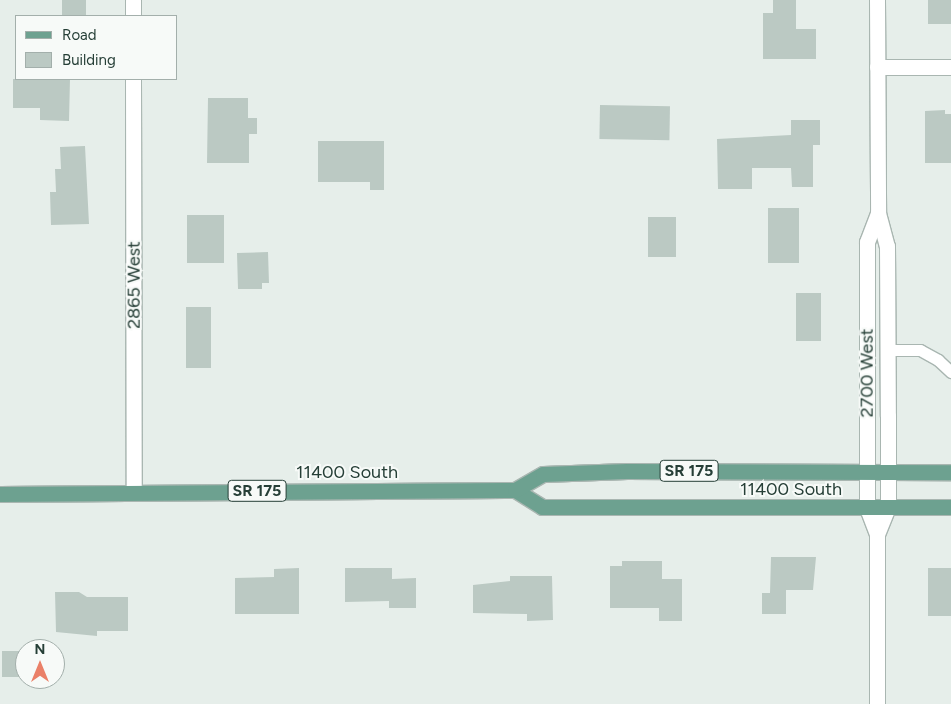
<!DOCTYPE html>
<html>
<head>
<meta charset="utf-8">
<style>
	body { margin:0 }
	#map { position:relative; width:951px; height:704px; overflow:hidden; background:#e6eeea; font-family:Figtree,sans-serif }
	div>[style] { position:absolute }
	.building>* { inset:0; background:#bbc9c3; transform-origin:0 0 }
	.roads { filter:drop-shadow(1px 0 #a9b6b1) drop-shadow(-1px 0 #a9b6b1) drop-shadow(0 1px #a9b6b1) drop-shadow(0 -1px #a9b6b1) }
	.lane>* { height:11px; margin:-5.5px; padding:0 5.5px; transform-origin:5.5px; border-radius:5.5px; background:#fff }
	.street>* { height:15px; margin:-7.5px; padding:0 7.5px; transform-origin:7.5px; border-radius:7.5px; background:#fff }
	.secondary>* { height:15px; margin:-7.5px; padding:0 7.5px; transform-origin:7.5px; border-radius:7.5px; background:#fff }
	.primary>* { height:15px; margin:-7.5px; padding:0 7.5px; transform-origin:7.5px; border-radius:7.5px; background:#6da190 }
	span { translate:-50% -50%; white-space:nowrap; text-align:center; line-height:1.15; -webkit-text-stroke:4px #f7faf8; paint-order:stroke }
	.shield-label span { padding:1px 4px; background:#f7faf8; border:1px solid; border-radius:4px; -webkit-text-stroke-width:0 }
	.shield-label { font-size:16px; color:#263f37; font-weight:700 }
	.street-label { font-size:18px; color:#263f37 }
	.legend { position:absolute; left:15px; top:15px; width:162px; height:65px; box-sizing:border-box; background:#f7faf8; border:1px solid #a3afab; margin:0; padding:6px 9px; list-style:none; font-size:15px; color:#263f37 }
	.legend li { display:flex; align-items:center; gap:10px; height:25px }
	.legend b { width:25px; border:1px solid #a3afab }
	.north { position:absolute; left:15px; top:639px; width:50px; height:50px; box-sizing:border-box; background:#f7faf8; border:1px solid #a3afab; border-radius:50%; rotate:0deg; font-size:14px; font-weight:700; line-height:20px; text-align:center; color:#263f37 }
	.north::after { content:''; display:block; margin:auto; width:18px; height:22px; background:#ea8068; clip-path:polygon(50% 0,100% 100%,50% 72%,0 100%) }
</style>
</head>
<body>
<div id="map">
	<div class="building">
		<div style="left:62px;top:0;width:24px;height:16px"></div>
		<div style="clip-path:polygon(773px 0,796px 0,796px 29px,816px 29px,816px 59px,763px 59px,763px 13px,773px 13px)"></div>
		<div style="left:928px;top:0;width:23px;height:24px"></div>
		<div style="clip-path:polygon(13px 79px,70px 79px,69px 121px,40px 120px,40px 108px,13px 108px)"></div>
		<div style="clip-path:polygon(208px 98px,248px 98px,248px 118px,257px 118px,257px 134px,249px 134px,249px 163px,207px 163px)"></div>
		<div style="left:600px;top:105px;width:70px;height:34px;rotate:1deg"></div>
		<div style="clip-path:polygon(945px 110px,945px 114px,951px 114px,951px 163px,925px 163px,925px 111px)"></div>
		<div style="clip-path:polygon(791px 120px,820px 120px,820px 145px,813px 145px,813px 187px,792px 187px,791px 168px,752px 168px,752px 189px,718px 189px,717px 139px,791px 135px)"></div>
		<div style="clip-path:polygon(318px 141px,384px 141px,384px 190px,370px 190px,370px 182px,318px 182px)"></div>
		<div style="clip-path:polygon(85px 146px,89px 224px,51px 225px,50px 192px,56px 192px,55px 169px,61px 169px,60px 147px)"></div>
		<div style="left:768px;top:208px;width:31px;height:55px"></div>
		<div style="left:187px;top:215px;width:37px;height:48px"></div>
		<div style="left:648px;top:217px;width:28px;height:40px"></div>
		<div style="clip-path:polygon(268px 252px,269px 283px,262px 283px,262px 289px,238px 289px,237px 253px)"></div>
		<div style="left:796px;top:293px;width:25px;height:48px"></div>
		<div style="left:186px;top:307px;width:25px;height:61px"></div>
		<div style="clip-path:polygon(771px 557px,816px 557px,813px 590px,786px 590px,786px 614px,762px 614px,762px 593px,770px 593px)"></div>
		<div style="clip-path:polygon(622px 561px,662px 561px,662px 579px,682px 579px,682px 621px,659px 621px,659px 608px,610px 608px,610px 566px,622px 566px)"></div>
		<div style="clip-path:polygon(299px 568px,299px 614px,235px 614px,235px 578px,274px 577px,274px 569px)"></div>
		<div style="clip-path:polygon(345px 568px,392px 568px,392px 579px,416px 578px,416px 608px,389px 608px,389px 601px,345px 602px)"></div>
		<div style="left:928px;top:568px;width:23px;height:48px"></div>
		<div style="clip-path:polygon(510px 576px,552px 576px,553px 620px,527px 621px,527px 614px,473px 613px,473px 585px,510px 581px)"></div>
		<div style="clip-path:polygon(55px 592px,79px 592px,87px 597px,128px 597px,128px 631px,97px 631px,97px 636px,56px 632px)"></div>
		<div style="left:2px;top:651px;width:20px;height:26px"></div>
	</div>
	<div class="roads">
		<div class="lane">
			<div style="left:887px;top:350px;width:33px"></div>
			<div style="left:920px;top:350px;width:21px;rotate:29deg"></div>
			<div style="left:938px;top:360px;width:18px;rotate:43deg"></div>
		</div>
		<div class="street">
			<div style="left:133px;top:0;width:16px;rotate:90deg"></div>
			<div style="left:877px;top:67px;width:74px"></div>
			<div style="left:133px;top:79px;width:412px;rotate:89.9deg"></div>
		</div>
		<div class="secondary">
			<div style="left:877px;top:0;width:213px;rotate:89.7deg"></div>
			<div style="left:878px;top:213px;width:34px;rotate:75deg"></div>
			<div style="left:887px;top:246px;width:170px;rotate:89.7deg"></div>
			<div style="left:888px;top:416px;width:91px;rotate:90deg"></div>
			<div style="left:888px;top:507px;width:29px;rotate:112deg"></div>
			<div style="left:877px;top:704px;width:170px;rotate:-90deg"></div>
			<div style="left:877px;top:534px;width:28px;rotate:-111deg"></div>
			<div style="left:867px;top:508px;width:266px;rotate:-90deg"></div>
			<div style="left:867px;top:242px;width:31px;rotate:-69deg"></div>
		</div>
		<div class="primary">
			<div style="left:515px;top:490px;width:32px;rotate:32deg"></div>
			<div style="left:542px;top:507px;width:409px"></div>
			<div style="left:0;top:494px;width:515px;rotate:-0.45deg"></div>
			<div style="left:515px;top:490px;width:32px;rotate:-30deg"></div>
			<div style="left:543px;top:474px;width:84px;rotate:-2deg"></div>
			<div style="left:627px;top:471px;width:324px;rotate:0.2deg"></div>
		</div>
	</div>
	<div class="shield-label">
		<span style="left:689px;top:471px">SR 175</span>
		<span style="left:257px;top:491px">SR 175</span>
	</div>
	<div class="street-label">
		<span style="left:134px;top:285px;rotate:-90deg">2865 West</span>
		<span style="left:867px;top:373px;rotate:-90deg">2700 West</span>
		<span style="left:347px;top:472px">11400 South</span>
		<span style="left:791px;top:489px">11400 South</span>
	</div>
	<ul class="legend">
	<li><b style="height:6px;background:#6da190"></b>Road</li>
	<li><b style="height:14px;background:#bbc9c3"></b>Building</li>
	</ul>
	<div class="north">N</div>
</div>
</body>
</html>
